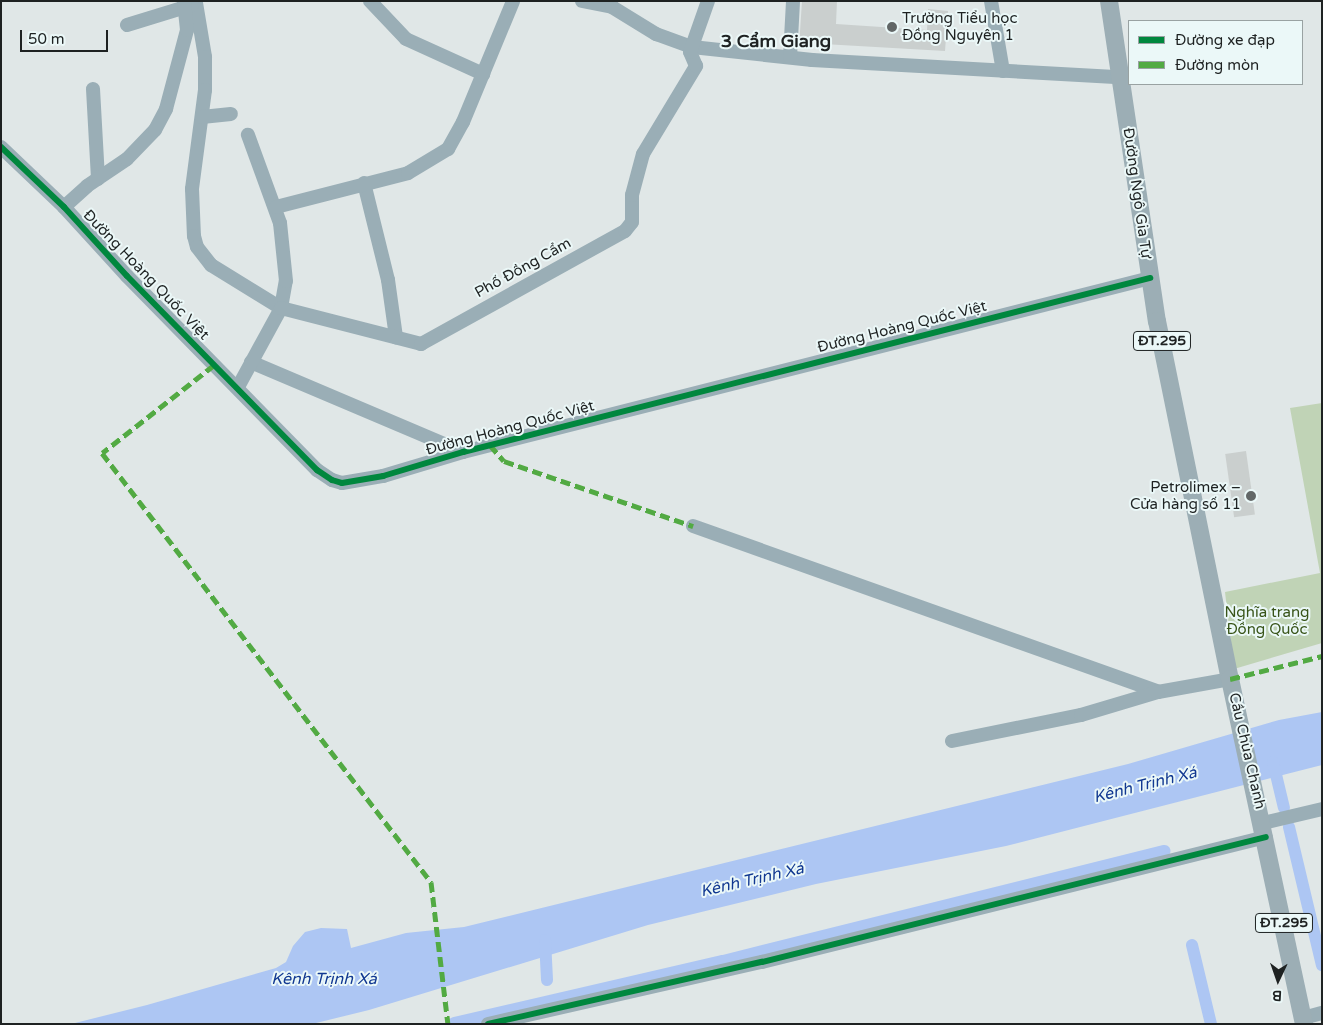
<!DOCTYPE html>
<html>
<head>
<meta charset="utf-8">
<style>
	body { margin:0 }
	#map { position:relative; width:1323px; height:1025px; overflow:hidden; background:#e0e7e7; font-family:"Varela Round",sans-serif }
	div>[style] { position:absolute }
	.green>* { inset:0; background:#c0d3b6 }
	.water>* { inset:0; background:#adc6f3 }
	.canal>* { height:12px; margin:-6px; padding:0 6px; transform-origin:6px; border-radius:6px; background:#adc6f3 }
	.building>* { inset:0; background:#cacfce; transform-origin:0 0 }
	.minor>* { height:14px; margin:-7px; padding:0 7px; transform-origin:7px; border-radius:7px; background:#9aaeb6 }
	.major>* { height:18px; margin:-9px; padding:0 9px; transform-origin:9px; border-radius:9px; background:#9caeb5 }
	.quiet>* { height:5px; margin-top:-2.5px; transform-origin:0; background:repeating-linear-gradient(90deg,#52aa43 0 10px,transparent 0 15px) }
	.cycleway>* { height:6px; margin:-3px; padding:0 3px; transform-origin:3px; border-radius:3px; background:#00873e }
	.dots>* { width:14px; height:14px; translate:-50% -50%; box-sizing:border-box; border:2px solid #ebf8f8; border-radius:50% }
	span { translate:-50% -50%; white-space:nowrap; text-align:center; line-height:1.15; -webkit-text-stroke:4px #ebf8f8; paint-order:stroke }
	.shield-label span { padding:1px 4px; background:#ebf8f8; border:1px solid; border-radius:4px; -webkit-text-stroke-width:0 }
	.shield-label { font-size:14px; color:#1e2222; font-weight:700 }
	.poi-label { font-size:15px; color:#1e2222 }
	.left { translate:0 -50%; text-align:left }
	.right { translate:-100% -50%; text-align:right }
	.street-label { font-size:15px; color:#1e2222 }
	.park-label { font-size:15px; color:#385418 }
	.water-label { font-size:16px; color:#113891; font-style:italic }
	.quarter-label { font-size:18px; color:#1e2222; font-weight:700 }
	.frame { position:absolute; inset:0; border:2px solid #1e2222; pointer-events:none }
	.legend { position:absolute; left:1128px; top:20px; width:175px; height:65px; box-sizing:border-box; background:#ebf8f8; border:1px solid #99a2a2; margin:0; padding:6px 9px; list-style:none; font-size:15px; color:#1e2222 }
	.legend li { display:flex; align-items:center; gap:10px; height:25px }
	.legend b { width:25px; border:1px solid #99a2a2 }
	.north { position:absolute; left:1253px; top:955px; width:50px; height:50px; -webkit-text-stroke:4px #ebf8f8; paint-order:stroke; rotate:183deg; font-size:14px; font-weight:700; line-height:20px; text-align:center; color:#1e2222 }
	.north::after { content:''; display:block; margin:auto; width:18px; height:22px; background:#1e2222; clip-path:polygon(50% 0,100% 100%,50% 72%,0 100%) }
	.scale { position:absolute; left:20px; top:30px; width:88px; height:22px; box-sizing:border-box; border:2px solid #1e2222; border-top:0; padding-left:6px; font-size:15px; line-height:18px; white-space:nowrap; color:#1e2222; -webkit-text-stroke:4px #ebf8f8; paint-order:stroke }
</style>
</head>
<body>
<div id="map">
	<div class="green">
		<div style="clip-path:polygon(1322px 403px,1322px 643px,1234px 669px,1225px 592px,1320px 573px,1290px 408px)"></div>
	</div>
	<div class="water">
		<div style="clip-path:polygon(1322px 712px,1322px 765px,1006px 846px,816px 884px,648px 925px,369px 1010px,312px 1024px,71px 1024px,147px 1005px,276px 968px,286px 962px,293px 946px,305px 932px,321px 928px,347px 929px,351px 948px,406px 933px,464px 927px,1128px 764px,1279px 720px)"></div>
	</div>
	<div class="canal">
		<div style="left:1273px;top:762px;width:47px;rotate:76.6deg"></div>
		<div style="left:1289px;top:827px;width:142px;rotate:76.6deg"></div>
		<div style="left:545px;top:940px;width:40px;rotate:87.1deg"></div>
		<div style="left:1192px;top:945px;width:81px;rotate:76.5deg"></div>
		<div style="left:454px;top:1023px;width:276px;rotate:-13deg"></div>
		<div style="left:723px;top:961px;width:455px;rotate:-14deg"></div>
	</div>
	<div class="building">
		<div style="clip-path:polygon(802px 1px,837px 1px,836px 24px,927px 30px,928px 9px,948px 11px,945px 51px,806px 43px,806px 48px,799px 47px)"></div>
		<div style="left:1246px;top:451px;width:64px;height:21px;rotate:82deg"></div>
	</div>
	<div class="minor">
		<div style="left:370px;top:1px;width:52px;rotate:46.5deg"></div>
		<div style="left:406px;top:39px;width:85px;rotate:24.4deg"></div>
		<div style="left:582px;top:1px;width:31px;rotate:11deg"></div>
		<div style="left:612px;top:7px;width:52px;rotate:31.5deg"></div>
		<div style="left:656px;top:34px;width:38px;rotate:20deg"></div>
		<div style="left:692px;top:47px;width:121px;rotate:6.2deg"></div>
		<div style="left:812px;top:60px;width:308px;rotate:3.2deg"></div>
		<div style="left:991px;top:1px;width:71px;rotate:80.3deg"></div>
		<div style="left:196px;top:3px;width:55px;rotate:80.5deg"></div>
		<div style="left:205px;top:57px;width:33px;rotate:90deg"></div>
		<div style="left:205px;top:90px;width:100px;rotate:97.5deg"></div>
		<div style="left:192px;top:189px;width:47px;rotate:87.6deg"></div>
		<div style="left:194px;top:236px;width:11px;rotate:75deg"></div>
		<div style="left:197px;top:247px;width:23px;rotate:52deg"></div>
		<div style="left:211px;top:265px;width:82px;rotate:31.6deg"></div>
		<div style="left:281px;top:308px;width:27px;rotate:-80deg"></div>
		<div style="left:286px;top:281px;width:58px;rotate:-95.9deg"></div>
		<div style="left:280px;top:223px;width:94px;rotate:-110deg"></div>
		<div style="left:127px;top:25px;width:68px;rotate:-17.1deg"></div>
		<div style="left:790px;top:57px;width:56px;rotate:-86.9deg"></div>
		<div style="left:93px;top:89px;width:90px;rotate:86.8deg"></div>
		<div style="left:202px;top:117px;width:29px;rotate:-6deg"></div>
		<div style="left:1px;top:147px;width:87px;rotate:43.6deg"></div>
		<div style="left:64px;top:207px;width:93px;rotate:47.6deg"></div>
		<div style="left:127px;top:276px;width:272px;rotate:45.6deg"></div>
		<div style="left:317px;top:470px;width:18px;rotate:34deg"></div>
		<div style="left:332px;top:480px;width:10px;rotate:17deg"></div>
		<div style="left:342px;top:483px;width:42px;rotate:-9.7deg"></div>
		<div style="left:383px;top:476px;width:84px;rotate:-16.7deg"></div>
		<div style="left:463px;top:452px;width:709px;rotate:-14.21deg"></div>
		<div style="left:364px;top:183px;width:100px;rotate:76.1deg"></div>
		<div style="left:388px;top:280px;width:58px;rotate:82deg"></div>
		<div style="left:64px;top:207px;width:31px;rotate:-42deg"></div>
		<div style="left:87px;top:186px;width:48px;rotate:-34deg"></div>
		<div style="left:127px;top:159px;width:40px;rotate:-46deg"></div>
		<div style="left:155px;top:130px;width:24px;rotate:-62deg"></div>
		<div style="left:166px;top:109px;width:82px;rotate:-75.1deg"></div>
		<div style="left:187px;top:30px;width:29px;rotate:-96deg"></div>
		<div style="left:276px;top:207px;width:136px;rotate:-14.4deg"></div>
		<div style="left:408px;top:173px;width:47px;rotate:-31deg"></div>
		<div style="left:448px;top:149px;width:31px;rotate:-61deg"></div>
		<div style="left:463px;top:122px;width:131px;rotate:-67.5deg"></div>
		<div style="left:251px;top:362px;width:230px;rotate:23deg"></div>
		<div style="left:238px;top:387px;width:90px;rotate:-61.4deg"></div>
		<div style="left:281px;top:308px;width:145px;rotate:14.4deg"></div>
		<div style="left:421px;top:344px;width:233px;rotate:-29deg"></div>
		<div style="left:625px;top:231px;width:11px;rotate:-52deg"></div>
		<div style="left:632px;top:222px;width:27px;rotate:-90deg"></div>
		<div style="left:632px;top:195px;width:42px;rotate:-75deg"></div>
		<div style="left:643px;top:154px;width:103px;rotate:-58.9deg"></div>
		<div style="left:696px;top:66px;width:15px;rotate:-113deg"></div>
		<div style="left:690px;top:52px;width:54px;rotate:-70.6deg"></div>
		<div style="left:693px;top:526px;width:494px;rotate:19.6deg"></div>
		<div style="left:1158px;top:692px;width:73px;rotate:-10.2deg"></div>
		<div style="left:952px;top:741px;width:132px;rotate:-11.4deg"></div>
		<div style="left:1081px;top:715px;width:80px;rotate:-16.6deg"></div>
		<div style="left:1263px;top:823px;width:61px;rotate:-13.3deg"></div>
		<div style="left:1303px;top:1018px;width:20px;rotate:-15deg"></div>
		<div style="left:488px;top:1024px;width:281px;rotate:-12.8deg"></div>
		<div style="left:762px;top:962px;width:519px;rotate:-13.93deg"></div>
	</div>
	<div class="major">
		<div style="left:1109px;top:1px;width:324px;rotate:81.5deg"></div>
		<div style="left:1157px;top:321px;width:365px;rotate:78.5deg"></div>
		<div style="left:1230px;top:679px;width:353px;rotate:77.9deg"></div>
	</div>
	<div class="quiet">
		<div style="left:214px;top:365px;width:142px;rotate:141.8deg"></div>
		<div style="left:102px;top:453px;width:541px;rotate:52.52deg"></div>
		<div style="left:431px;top:882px;width:143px;rotate:83.2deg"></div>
		<div style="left:490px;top:445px;width:21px;rotate:49deg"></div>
		<div style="left:504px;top:461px;width:200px;rotate:19deg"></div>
		<div style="left:1230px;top:679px;width:95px;rotate:-14deg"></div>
	</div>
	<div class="cycleway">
		<div style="left:1px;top:147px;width:87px;rotate:43.6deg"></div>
		<div style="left:64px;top:207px;width:93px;rotate:47.6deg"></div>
		<div style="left:127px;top:276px;width:272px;rotate:45.6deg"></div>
		<div style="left:317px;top:470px;width:18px;rotate:34deg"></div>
		<div style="left:332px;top:480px;width:10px;rotate:17deg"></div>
		<div style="left:342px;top:483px;width:42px;rotate:-9.7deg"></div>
		<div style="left:383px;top:476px;width:84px;rotate:-16.7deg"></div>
		<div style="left:463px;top:452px;width:709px;rotate:-14.21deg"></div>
		<div style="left:488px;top:1024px;width:281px;rotate:-12.8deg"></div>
		<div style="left:762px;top:962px;width:519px;rotate:-13.93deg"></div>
	</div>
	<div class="dots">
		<div style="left:892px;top:27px;background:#626767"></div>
		<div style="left:1251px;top:496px;background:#626767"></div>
	</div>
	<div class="shield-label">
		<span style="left:1162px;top:341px">ĐT.295</span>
		<span style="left:1284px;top:923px">ĐT.295</span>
	</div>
	<div class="poi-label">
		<span class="left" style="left:902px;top:27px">Trường Tiểu học<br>Đồng Nguyên 1</span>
		<span class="right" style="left:1241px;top:496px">Petrolimex –<br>Cửa hàng số 11</span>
	</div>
	<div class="street-label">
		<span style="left:1137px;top:193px;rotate:82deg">Đường Ngô Gia Tự</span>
		<span style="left:523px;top:268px;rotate:-29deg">Phố Đồng Cẩm</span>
		<span style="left:146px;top:275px;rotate:46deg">Đường Hoàng Quốc Việt</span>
		<span style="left:902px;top:327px;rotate:-14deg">Đường Hoàng Quốc Việt</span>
		<span style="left:510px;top:428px;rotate:-15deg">Đường Hoàng Quốc Việt</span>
		<span style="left:1247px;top:751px;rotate:77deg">Cầu Chùa Chanh</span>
	</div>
	<div class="park-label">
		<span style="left:1267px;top:621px">Nghĩa trang<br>Đồng Quốc</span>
	</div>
	<div class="water-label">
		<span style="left:1145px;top:785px;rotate:-14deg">Kênh Trịnh Xá</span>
		<span style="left:752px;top:880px;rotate:-13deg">Kênh Trịnh Xá</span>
		<span style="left:324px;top:979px">Kênh Trịnh Xá</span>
	</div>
	<div class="quarter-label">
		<span style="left:776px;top:41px">3 Cẩm Giang</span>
	</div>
	<div class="frame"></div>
	<ul class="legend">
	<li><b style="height:6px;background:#00873e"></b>Đường xe đạp</li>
	<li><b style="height:6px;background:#52aa43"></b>Đường mòn</li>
	</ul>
	<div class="north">B</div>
	<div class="scale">50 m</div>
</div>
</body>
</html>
